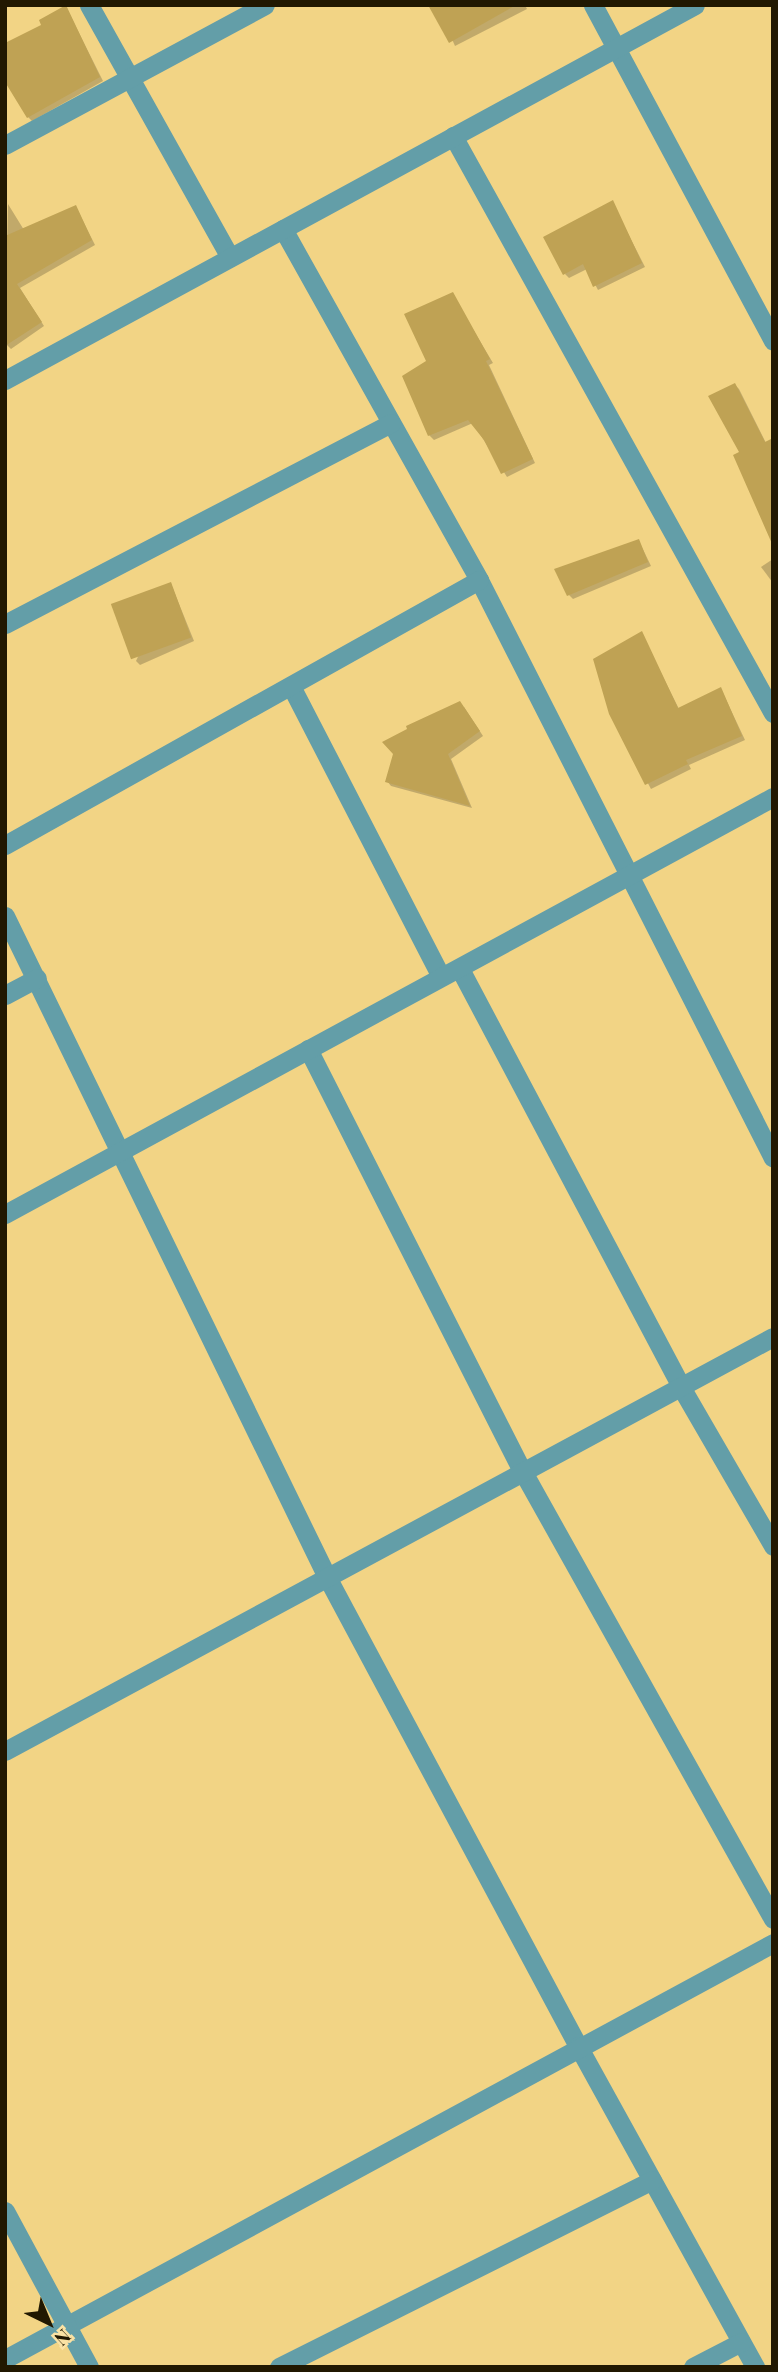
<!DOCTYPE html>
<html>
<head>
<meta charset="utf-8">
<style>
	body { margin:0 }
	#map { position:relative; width:778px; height:2372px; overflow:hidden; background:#f2d485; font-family:"Playfair Display",serif }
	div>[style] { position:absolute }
	.shadow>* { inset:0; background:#0003 }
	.building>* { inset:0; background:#bfa254; transform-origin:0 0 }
	.minor>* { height:19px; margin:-9.5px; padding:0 9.5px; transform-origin:9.5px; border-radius:9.5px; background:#639ea8 }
	.tertiary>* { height:19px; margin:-9.5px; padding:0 9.5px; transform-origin:9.5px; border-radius:9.5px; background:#639ea8 }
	span { translate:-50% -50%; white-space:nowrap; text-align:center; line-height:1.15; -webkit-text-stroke:7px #fae2a4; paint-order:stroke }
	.frame { position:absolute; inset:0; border:7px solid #211801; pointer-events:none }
	.north { position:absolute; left:14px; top:2288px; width:70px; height:70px; -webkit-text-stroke:5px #fae2a4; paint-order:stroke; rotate:137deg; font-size:19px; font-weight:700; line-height:28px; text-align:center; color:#211801 }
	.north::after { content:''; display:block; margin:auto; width:24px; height:32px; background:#211801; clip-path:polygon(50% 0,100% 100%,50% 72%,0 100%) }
</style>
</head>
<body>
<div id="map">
	<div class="shadow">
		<div style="clip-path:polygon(437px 5px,525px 5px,527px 9px,455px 46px)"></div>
		<div style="clip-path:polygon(66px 7px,103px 81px,32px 121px,28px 117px,44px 26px)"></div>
		<div style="clip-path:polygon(612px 202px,645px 267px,598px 290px,587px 269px,569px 278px,565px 274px)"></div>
		<div style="clip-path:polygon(8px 204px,24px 230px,76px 207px,95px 245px,20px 288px,44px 326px,11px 349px,5px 343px)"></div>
		<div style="clip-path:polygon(452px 294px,493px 363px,489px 365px,535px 463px,507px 477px,473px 423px,434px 440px,429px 435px,428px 361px)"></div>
		<div style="clip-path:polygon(735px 385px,739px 389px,773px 457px,742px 453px)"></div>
		<div style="clip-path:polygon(639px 541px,651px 566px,573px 599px,569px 595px)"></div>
		<div style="clip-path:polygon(773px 559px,773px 583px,761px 567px)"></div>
		<div style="clip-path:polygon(171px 584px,194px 641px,140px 665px,136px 661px)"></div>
		<div style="clip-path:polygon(641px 633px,679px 709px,721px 689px,745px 740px,689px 765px,691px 769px,651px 789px,611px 714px)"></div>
		<div style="clip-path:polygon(464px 707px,483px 736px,451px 759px,472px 808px,391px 786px,387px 781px,409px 730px)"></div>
	</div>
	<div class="building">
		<div style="clip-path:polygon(66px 5px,100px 77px,27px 118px,5px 82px,5px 43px,41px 25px,39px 20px)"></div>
		<div style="clip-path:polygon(428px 5px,516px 5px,449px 43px)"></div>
		<div style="clip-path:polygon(613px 200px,642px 263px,593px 287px,583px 264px,563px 275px,543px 237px)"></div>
		<div style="clip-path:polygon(76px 205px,92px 240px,17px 284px,42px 322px,5px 346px,5px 236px)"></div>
		<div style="clip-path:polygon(453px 292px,490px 359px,486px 361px,533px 459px,501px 474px,484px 440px,468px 420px,428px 436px,402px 376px,426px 361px,404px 314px)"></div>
		<div style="clip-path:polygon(735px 383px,765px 442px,773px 438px,773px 546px,733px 455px,739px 452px,708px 396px)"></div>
		<div style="clip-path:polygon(639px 539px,648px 562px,567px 596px,554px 569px)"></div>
		<div style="left:171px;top:582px;width:59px;height:64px;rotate:70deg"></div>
		<div style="clip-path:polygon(642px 631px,678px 708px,721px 687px,742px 736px,686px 760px,688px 764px,645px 785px,609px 714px,593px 659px)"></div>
		<div style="clip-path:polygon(460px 701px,480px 731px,448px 754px,470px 806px,385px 782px,393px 754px,382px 742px,407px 729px,406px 726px)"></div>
	</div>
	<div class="minor">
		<div style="left:89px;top:5px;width:289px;rotate:60.8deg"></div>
		<div style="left:593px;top:5px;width:381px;rotate:61.8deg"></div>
		<div style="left:453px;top:136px;width:660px;rotate:60.99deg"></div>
		<div style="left:5px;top:145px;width:295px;rotate:-28.3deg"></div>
		<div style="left:283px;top:229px;width:402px;rotate:60.8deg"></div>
		<div style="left:479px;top:580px;width:648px;rotate:63.04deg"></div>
		<div style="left:5px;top:380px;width:785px;rotate:-28.52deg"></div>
		<div style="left:5px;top:624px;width:435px;rotate:-27.5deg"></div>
		<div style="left:291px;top:686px;width:327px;rotate:62.7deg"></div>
		<div style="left:5px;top:845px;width:543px;rotate:-29.21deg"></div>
		<div style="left:5px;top:916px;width:735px;rotate:64.03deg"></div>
		<div style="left:327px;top:1577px;width:532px;rotate:61.85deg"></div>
		<div style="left:578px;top:2046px;width:367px;rotate:61.1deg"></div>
		<div style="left:460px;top:969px;width:473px;rotate:62.1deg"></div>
		<div style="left:681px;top:1387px;width:184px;rotate:59.9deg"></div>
		<div style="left:5px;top:995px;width:36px;rotate:-28deg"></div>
		<div style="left:308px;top:1049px;width:475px;rotate:63.1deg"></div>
		<div style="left:523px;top:1472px;width:512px;rotate:60.78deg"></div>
		<div style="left:5px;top:1214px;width:874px;rotate:-28.5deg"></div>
		<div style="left:5px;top:2359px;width:873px;rotate:-28.44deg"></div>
		<div style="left:279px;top:2367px;width:417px;rotate:-26.6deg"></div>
		<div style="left:693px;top:2367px;width:54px;rotate:-27.5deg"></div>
	</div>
	<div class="tertiary">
		<div style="left:5px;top:1751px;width:872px;rotate:-28.33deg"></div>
		<div style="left:5px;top:2211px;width:177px;rotate:61.7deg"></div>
	</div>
	<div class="frame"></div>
	<div class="north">N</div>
</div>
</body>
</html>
